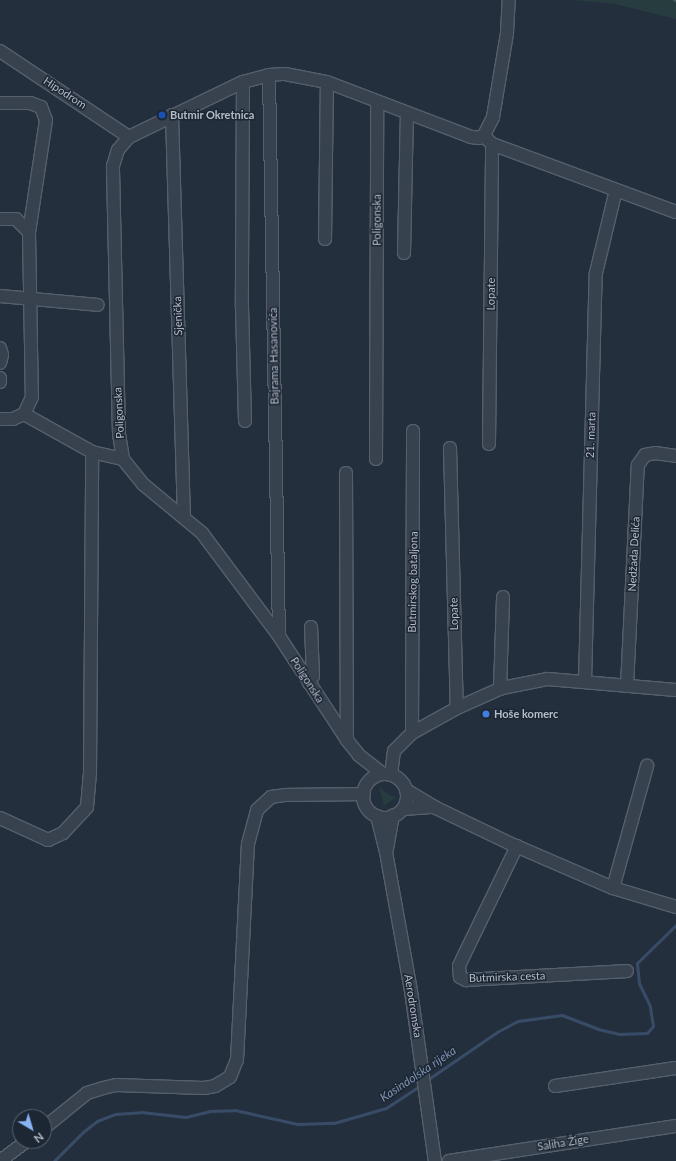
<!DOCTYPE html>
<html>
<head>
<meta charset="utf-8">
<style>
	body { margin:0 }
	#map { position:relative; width:676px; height:1161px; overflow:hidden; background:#242f3e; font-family:Lato,sans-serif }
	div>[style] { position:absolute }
	.green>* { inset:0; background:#263c3f }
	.stream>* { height:3px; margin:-1.5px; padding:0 1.5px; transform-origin:1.5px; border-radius:1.5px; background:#394c67 }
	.path>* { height:2px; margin-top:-1px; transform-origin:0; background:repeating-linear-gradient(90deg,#44595c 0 3px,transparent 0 6px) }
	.roads { filter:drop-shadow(1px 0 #565f6c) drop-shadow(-1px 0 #565f6c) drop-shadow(0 1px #565f6c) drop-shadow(0 -1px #565f6c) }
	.minor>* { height:12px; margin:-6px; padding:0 6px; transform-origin:6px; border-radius:6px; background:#38414e }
	.minor>.ring { margin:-6px; padding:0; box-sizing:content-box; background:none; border:12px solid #38414e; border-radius:50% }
	.dots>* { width:11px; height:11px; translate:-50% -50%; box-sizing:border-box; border:2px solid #1d2633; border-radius:50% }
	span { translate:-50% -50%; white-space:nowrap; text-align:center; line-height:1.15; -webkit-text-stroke:3px #1d2633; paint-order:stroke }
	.street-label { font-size:11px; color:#b4bcc9 }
	.poi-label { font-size:11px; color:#b4bcc9; font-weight:700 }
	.left { translate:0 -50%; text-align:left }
	.water-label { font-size:12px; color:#7c92b1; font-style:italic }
	.north { position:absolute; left:12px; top:1109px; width:40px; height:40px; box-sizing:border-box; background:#1d2633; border:1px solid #59626f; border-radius:50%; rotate:142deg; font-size:11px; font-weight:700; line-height:16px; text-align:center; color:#b4bcc9 }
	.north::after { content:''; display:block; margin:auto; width:14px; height:18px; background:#8ab4f8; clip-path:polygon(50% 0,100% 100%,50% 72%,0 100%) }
</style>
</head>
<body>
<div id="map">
	<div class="green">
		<div style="clip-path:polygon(573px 0,676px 0,676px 19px,615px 4px)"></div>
		<div style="clip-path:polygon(379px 787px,389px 795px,396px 797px,384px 806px)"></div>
	</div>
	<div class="stream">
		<div style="left:427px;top:1080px;width:85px;rotate:-34.4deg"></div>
		<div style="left:497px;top:1032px;width:24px;rotate:-28deg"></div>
		<div style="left:518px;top:1021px;width:44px;rotate:-7.8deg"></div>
		<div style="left:562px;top:1015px;width:39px;rotate:21deg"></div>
		<div style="left:598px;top:1029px;width:22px;rotate:13deg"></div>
		<div style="left:619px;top:1034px;width:28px;rotate:-2deg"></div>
		<div style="left:647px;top:1033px;width:9px;rotate:-49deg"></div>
		<div style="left:653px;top:1026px;width:20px;rotate:-99deg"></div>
		<div style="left:650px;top:1006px;width:25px;rotate:-116deg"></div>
		<div style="left:639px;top:983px;width:20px;rotate:-96deg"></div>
		<div style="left:637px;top:963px;width:54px;rotate:-44.3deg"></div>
		<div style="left:54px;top:1161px;width:41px;rotate:-45deg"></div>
		<div style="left:83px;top:1132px;width:18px;rotate:-38deg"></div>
		<div style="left:97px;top:1121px;width:19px;rotate:-21deg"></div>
		<div style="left:115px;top:1114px;width:26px;rotate:-4deg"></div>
		<div style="left:141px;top:1112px;width:45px;rotate:6.3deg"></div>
		<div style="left:186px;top:1117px;width:25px;rotate:-14deg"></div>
		<div style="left:210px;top:1111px;width:25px;rotate:-2deg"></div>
		<div style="left:235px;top:1110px;width:64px;rotate:12.7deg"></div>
		<div style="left:297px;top:1124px;width:37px;rotate:-2deg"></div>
		<div style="left:334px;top:1123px;width:54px;rotate:-16.1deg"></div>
		<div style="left:386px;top:1108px;width:42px;rotate:-33.3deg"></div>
	</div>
	<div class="path">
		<div style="left:673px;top:0;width:3px;rotate:18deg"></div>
	</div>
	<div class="roads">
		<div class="minor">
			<div style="left:0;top:51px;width:155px;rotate:33.7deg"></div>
			<div style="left:269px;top:75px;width:561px;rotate:88.98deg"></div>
			<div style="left:243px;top:82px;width:225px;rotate:90.3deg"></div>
			<div style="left:242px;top:307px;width:114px;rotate:88.5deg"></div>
			<div style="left:0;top:103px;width:30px"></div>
			<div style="left:30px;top:103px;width:12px;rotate:20deg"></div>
			<div style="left:41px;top:107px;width:14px;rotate:69deg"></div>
			<div style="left:46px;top:120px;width:113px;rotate:98.6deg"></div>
			<div style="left:172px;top:115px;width:402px;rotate:88.3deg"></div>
			<div style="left:487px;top:139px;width:7px;rotate:45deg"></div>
			<div style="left:492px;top:144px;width:196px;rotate:20.3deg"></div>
			<div style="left:0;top:219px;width:16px"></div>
			<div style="left:16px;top:219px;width:18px;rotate:45deg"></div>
			<div style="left:29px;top:232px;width:165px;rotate:89deg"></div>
			<div style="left:32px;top:397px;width:19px;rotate:115deg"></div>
			<div style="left:24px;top:414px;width:12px;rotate:156deg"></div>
			<div style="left:13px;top:419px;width:13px;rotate:180deg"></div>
			<div style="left:325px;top:239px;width:157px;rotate:-89.3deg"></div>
			<div style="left:404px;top:253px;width:140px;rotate:-88.8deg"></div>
			<div style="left:0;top:296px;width:98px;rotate:5.2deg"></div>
			<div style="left:0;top:348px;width:7px;rotate:74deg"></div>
			<div style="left:2px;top:355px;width:8px;rotate:104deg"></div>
			<div style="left:0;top:378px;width:4px;rotate:90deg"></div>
			<div style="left:24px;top:414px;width:78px;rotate:29.2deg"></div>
			<div style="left:92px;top:452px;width:32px;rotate:13deg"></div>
			<div style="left:489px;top:444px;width:300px;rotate:-89.4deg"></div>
			<div style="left:450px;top:448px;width:260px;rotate:88.5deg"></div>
			<div style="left:376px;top:459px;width:357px;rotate:-89.8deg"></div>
			<div style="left:346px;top:473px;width:267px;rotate:89.8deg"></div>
			<div style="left:585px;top:682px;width:409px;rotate:-88.5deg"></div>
			<div style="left:596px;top:273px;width:85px;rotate:-76.5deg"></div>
			<div style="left:309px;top:683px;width:8px;rotate:-60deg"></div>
			<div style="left:313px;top:676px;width:49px;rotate:-92.3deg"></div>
			<div style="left:627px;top:686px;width:221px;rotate:-87.2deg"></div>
			<div style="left:638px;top:465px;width:12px;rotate:-55deg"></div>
			<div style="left:645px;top:455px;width:10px;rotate:-11deg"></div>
			<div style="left:655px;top:453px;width:21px;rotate:8deg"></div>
			<div style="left:500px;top:689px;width:92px;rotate:-88.1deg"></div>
			<div style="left:412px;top:733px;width:302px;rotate:-89.8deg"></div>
			<div style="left:383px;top:774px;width:31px;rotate:-142deg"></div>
			<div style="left:359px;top:755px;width:19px;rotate:-129deg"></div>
			<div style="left:347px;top:740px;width:124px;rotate:-123.2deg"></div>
			<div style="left:279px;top:636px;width:129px;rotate:-126.8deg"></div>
			<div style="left:202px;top:533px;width:77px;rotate:-140.3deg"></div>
			<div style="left:143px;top:484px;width:32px;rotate:-129deg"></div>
			<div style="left:123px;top:459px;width:25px;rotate:-99deg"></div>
			<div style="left:119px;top:434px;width:268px;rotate:-91.3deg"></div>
			<div style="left:113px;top:166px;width:17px;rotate:-73deg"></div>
			<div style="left:118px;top:150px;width:17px;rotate:-50deg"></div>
			<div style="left:129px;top:137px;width:127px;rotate:-25.8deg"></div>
			<div style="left:243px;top:82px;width:27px;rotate:-15deg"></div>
			<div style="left:269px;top:75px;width:16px;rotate:-4deg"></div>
			<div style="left:285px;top:74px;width:43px;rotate:10.8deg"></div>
			<div style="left:327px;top:82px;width:154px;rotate:20.9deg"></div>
			<div style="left:471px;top:137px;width:8px;rotate:7deg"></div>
			<div style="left:479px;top:138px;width:6px;rotate:-31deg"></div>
			<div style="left:484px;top:135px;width:20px;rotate:-63deg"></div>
			<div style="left:493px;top:117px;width:85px;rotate:-80.5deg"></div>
			<div style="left:507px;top:33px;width:33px;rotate:-87deg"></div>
			<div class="ring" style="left:363px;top:774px;width:32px;height:32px"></div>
			<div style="left:391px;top:775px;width:24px;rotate:-83deg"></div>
			<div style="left:394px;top:751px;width:25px;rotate:-45deg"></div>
			<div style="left:412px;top:733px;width:51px;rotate:-29.1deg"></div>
			<div style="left:457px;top:708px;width:49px;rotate:-24deg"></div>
			<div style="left:502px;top:688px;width:47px;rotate:-11.1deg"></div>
			<div style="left:548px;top:679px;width:128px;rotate:4.9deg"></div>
			<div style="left:406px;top:790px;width:33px;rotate:31deg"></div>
			<div style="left:434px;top:807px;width:83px;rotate:25.6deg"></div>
			<div style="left:509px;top:843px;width:113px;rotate:23.4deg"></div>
			<div style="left:613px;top:888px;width:66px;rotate:16.8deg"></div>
			<div style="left:403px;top:809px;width:31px;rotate:-4deg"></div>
			<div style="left:377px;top:816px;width:37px;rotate:76deg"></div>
			<div style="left:386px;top:852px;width:141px;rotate:79.8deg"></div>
			<div style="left:411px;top:991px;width:172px;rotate:82deg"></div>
			<div style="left:0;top:818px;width:53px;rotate:24.6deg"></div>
			<div style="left:48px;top:840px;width:17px;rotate:-25deg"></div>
			<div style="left:63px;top:833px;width:35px;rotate:-47deg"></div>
			<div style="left:87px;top:807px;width:36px;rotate:-85deg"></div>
			<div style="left:90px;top:771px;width:319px;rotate:-89.6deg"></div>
			<div style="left:517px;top:846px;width:119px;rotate:115.9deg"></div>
			<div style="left:465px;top:953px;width:14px;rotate:115deg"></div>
			<div style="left:459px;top:966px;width:11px;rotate:85deg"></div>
			<div style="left:460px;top:977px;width:7px;rotate:27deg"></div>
			<div style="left:466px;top:980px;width:161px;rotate:-3.2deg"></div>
			<div style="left:387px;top:849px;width:34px;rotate:-80deg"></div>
			<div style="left:613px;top:888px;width:127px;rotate:-74.4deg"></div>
			<div style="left:555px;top:1086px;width:122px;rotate:-8.5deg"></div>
			<div style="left:44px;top:1128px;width:55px;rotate:-39.1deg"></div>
			<div style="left:87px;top:1093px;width:17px;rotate:-17deg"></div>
			<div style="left:103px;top:1088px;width:13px;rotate:-13deg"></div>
			<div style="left:116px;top:1085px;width:88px;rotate:2deg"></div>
			<div style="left:204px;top:1088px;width:11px;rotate:-10deg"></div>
			<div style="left:215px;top:1086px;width:17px;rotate:-31deg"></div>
			<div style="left:230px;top:1077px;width:18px;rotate:-68deg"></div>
			<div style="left:237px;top:1060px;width:216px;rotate:-87.1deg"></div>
			<div style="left:248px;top:844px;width:35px;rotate:-75deg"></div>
			<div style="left:257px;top:810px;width:19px;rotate:-43deg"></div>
			<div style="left:271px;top:797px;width:15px;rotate:-8deg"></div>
			<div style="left:286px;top:795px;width:78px;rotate:-0.7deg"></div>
			<div style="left:0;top:1161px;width:34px;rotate:-37deg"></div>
			<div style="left:449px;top:1161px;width:230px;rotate:-8.8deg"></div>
		</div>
	</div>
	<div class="dots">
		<div style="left:162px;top:115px;background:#1a4fb4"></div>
		<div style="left:486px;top:714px;background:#3f7fe0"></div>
	</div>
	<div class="street-label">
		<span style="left:65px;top:93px;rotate:33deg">Hipodrom</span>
		<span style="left:377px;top:220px;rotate:-90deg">Poligonska</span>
		<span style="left:491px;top:294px;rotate:-89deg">Lopate</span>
		<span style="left:178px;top:316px;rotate:-92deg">Sjenička</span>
		<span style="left:274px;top:356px;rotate:-91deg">Bajrama Hasanovića</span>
		<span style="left:119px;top:413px;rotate:-93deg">Poligonska</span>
		<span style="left:591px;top:435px;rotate:-88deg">21. marta</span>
		<span style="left:634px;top:554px;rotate:-87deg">Nedžada Delića</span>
		<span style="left:413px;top:582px;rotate:-89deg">Butmirskog bataljona</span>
		<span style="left:454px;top:614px;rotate:-91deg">Lopate</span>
		<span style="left:307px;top:680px;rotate:57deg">Poligonska</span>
		<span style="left:507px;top:977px;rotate:-2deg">Butmirska cesta</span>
		<span style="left:413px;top:1006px;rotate:81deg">Aerodromska</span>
		<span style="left:563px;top:1143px;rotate:-9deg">Saliha Žige</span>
	</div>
	<div class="poi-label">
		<span class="left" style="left:170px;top:115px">Butmir Okretnica</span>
		<span class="left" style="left:494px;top:714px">Hoše komerc</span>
	</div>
	<div class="water-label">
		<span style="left:418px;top:1074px;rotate:-34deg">Kasindolska rijeka</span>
	</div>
	<div class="north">N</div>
</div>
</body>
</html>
